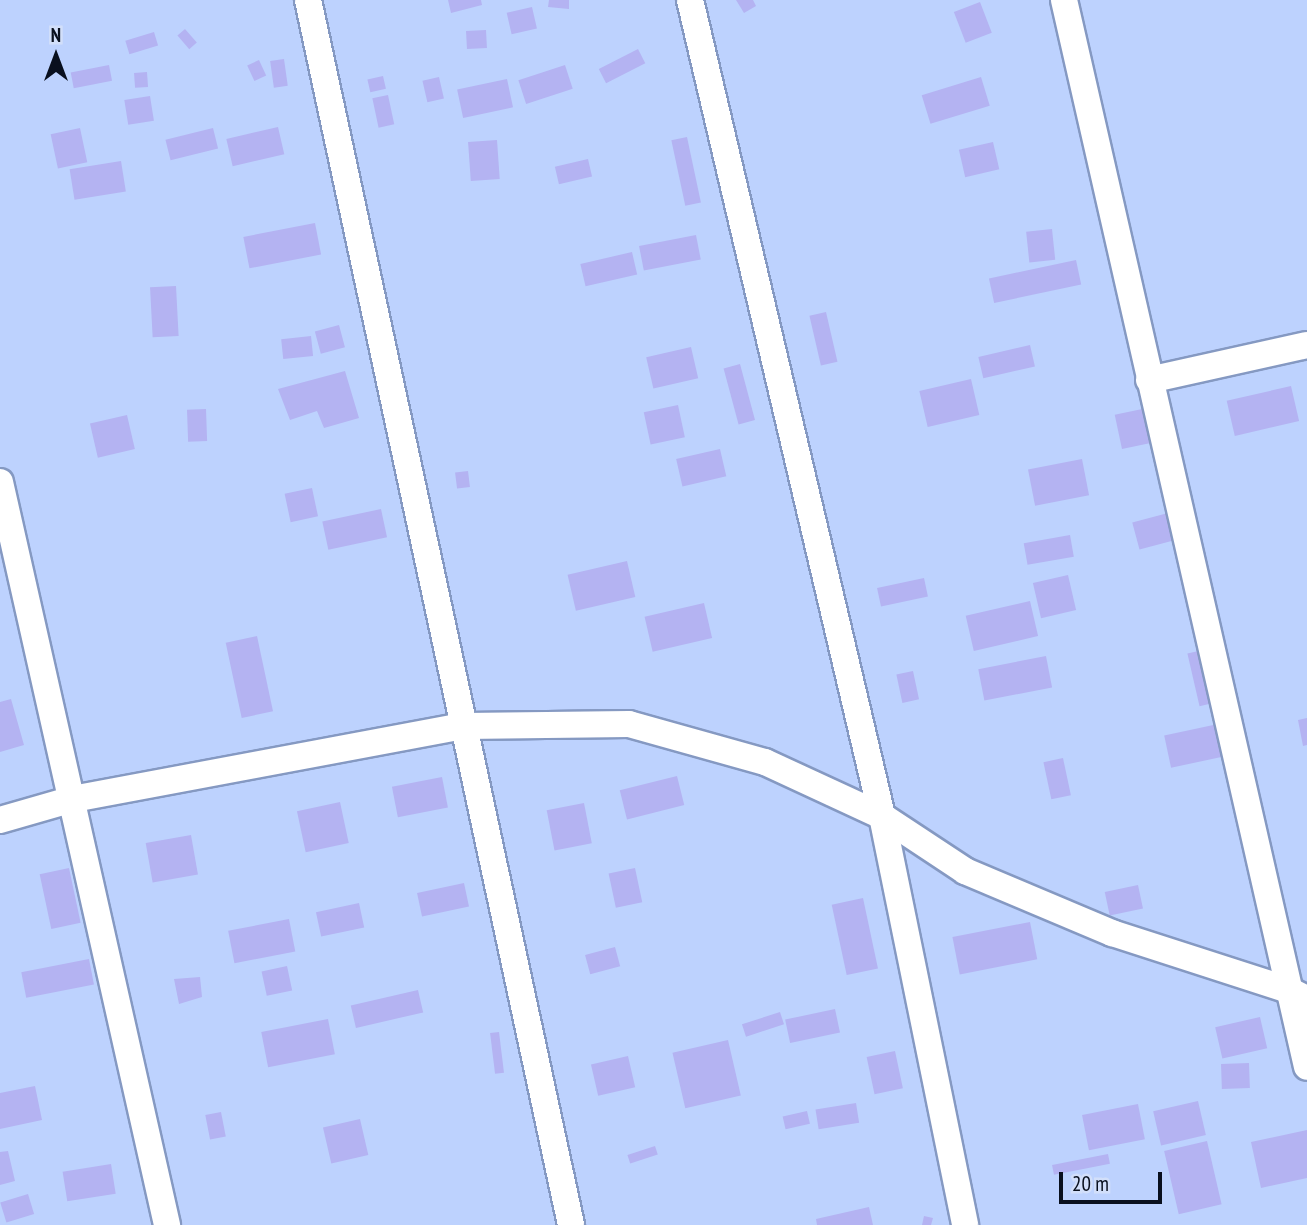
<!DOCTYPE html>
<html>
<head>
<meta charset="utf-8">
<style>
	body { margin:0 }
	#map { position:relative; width:1307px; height:1225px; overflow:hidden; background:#bdd2fe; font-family:"PT Sans Narrow",sans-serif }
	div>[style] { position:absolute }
	.building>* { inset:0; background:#b4b3f2; transform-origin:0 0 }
	.roads { filter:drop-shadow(2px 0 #8599c2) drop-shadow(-2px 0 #8599c2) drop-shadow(0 2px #8599c2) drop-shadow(0 -2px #8599c2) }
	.street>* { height:26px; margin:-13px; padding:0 13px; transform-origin:13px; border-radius:13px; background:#fff }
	span { translate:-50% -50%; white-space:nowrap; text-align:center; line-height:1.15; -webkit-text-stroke:7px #d2dffa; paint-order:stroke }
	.north { position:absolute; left:21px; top:21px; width:70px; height:70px; -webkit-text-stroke:5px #d2dffa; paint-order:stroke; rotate:0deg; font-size:19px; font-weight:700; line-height:28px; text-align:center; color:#09101e }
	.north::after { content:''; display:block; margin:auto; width:24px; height:32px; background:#09101e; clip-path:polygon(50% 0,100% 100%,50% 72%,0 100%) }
	.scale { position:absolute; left:1059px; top:1172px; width:103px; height:32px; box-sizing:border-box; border:4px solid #09101e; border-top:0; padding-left:9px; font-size:21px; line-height:24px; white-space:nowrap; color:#09101e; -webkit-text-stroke:5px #d2dffa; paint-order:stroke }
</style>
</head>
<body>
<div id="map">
	<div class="building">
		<div style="clip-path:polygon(448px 0,481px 0,482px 5px,451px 13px)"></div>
		<div style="clip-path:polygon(549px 0,569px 0,569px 9px,548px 7px)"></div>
		<div style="clip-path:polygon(736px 0,753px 0,756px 6px,744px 13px)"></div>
		<div style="left:980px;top:2px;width:33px;height:28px;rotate:69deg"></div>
		<div style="left:532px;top:7px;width:22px;height:26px;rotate:77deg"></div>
		<div style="left:185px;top:29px;width:18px;height:10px;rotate:49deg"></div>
		<div style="left:486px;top:30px;width:18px;height:20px;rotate:87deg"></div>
		<div style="left:154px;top:32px;width:14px;height:30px;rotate:73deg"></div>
		<div style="left:638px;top:49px;width:16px;height:44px;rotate:63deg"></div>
		<div style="left:284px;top:59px;width:27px;height:14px;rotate:82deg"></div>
		<div style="left:259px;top:60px;width:17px;height:13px;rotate:65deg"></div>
		<div style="left:109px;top:65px;width:16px;height:39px;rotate:79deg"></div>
		<div style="left:565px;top:65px;width:25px;height:49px;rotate:72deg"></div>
		<div style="left:147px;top:72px;width:15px;height:13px;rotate:86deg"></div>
		<div style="left:383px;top:76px;width:13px;height:16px;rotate:77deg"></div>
		<div style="left:439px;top:77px;width:22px;height:17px;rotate:77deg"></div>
		<div style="left:981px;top:77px;width:30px;height:62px;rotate:73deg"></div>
		<div style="left:507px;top:79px;width:29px;height:51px;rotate:78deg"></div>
		<div style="left:388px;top:95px;width:30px;height:16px;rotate:78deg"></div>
		<div style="left:150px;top:96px;width:25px;height:26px;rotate:81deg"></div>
		<div style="left:278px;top:127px;width:28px;height:53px;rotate:77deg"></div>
		<div style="left:80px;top:128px;width:35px;height:30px;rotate:78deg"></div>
		<div style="left:213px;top:128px;width:21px;height:49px;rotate:76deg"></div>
		<div style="left:687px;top:137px;width:67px;height:16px;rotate:78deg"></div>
		<div style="left:497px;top:140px;width:39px;height:29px;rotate:86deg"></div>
		<div style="left:993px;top:142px;width:28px;height:35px;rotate:77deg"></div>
		<div style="left:588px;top:159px;width:18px;height:34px;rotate:77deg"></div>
		<div style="left:121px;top:161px;width:31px;height:52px;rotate:81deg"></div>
		<div style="left:315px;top:223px;width:32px;height:73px;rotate:79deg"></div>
		<div style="left:1052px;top:229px;width:31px;height:26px;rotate:84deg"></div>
		<div style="left:696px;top:235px;width:25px;height:58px;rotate:79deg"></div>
		<div style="left:632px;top:252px;width:23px;height:53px;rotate:77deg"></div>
		<div style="left:1076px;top:260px;width:25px;height:89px;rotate:78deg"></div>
		<div style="left:176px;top:286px;width:50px;height:26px;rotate:87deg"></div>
		<div style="left:826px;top:312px;width:51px;height:17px;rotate:77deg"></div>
		<div style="left:339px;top:325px;width:23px;height:25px;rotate:75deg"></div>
		<div style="left:311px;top:336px;width:20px;height:30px;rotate:84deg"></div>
		<div style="left:1030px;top:345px;width:22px;height:53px;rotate:77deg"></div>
		<div style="left:691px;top:347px;width:32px;height:46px;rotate:77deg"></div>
		<div style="left:740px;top:364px;width:58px;height:17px;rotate:75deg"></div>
		<div style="clip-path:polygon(345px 371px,359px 418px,324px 428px,317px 411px,290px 420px,278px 389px)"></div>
		<div style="left:971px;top:379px;width:37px;height:53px;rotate:77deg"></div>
		<div style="left:1291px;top:386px;width:36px;height:66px;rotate:77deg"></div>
		<div style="left:678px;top:405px;width:33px;height:35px;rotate:78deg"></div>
		<div style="left:1147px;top:408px;width:35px;height:33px;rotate:78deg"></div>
		<div style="left:206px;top:409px;width:32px;height:19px;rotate:88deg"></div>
		<div style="left:127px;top:415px;width:35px;height:38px;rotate:77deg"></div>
		<div style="left:720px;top:449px;width:28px;height:45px;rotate:77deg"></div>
		<div style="left:1082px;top:459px;width:37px;height:55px;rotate:79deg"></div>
		<div style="left:468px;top:471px;width:16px;height:13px;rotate:83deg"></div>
		<div style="left:312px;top:488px;width:29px;height:28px;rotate:78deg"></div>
		<div style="left:381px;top:509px;width:29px;height:60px;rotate:78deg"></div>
		<div style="left:1168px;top:513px;width:28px;height:37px;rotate:75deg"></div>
		<div style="left:1070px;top:535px;width:22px;height:47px;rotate:80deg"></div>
		<div style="left:627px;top:561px;width:37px;height:61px;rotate:77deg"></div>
		<div style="left:1068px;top:575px;width:36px;height:36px;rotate:77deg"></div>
		<div style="left:924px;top:578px;width:19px;height:48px;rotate:78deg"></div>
		<div style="left:1030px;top:601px;width:36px;height:66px;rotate:77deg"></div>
		<div style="left:704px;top:603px;width:36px;height:61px;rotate:77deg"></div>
		<div style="left:257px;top:636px;width:77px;height:32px;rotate:78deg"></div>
		<div style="left:1203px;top:650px;width:54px;height:16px;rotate:77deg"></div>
		<div style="left:1046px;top:656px;width:32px;height:69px;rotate:79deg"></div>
		<div style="left:913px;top:671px;width:29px;height:17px;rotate:78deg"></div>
		<div style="clip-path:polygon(11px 699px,24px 745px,0 752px,0 702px)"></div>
		<div style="clip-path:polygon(1307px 718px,1307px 745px,1303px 746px,1298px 720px)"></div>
		<div style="left:1218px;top:724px;width:33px;height:55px;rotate:78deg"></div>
		<div style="left:1063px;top:758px;width:38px;height:20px;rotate:78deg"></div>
		<div style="left:677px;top:776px;width:30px;height:59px;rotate:76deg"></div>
		<div style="left:442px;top:777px;width:31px;height:51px;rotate:79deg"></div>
		<div style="left:340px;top:802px;width:42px;height:44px;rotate:78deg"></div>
		<div style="left:584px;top:803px;width:41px;height:38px;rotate:79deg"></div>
		<div style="left:191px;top:835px;width:40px;height:46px;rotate:80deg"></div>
		<div style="left:69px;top:868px;width:56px;height:30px;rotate:78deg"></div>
		<div style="left:635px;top:868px;width:35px;height:27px;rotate:78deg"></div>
		<div style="left:464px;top:883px;width:24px;height:48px;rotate:78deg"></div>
		<div style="left:1138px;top:885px;width:24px;height:34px;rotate:78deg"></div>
		<div style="left:863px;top:898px;width:72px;height:32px;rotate:78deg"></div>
		<div style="left:359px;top:903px;width:25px;height:44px;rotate:78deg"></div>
		<div style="left:289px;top:919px;width:33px;height:62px;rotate:79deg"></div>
		<div style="left:1030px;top:922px;width:38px;height:79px;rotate:79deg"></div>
		<div style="left:615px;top:947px;width:20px;height:31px;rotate:75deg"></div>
		<div style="left:89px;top:959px;width:26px;height:69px;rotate:79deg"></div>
		<div style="left:287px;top:966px;width:25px;height:26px;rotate:78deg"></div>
		<div style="clip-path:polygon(200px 977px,202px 997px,179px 1004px,174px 979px)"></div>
		<div style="left:418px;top:990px;width:23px;height:69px;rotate:77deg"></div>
		<div style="left:835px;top:1009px;width:24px;height:51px;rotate:78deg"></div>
		<div style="left:780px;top:1012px;width:13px;height:40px;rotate:72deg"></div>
		<div style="left:1260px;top:1017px;width:32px;height:46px;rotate:77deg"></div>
		<div style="left:328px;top:1019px;width:36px;height:68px;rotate:79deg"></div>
		<div style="left:499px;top:1032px;width:41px;height:9px;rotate:83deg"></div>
		<div style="left:728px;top:1040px;width:57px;height:57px;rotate:77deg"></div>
		<div style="left:895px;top:1051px;width:38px;height:29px;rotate:78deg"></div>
		<div style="left:628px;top:1056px;width:32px;height:38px;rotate:77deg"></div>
		<div style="left:1249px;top:1063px;width:25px;height:28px;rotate:88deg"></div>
		<div style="clip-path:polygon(35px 1086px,42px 1120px,0 1129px,0 1093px)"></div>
		<div style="left:1198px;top:1101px;width:35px;height:46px;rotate:77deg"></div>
		<div style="left:856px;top:1103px;width:20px;height:41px;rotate:81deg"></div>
		<div style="left:1138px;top:1104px;width:36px;height:57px;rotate:79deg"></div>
		<div style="left:807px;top:1111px;width:13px;height:25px;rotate:77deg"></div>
		<div style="left:221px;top:1112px;width:25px;height:16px;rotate:79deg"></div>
		<div style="left:360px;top:1119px;width:37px;height:38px;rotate:77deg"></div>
		<div style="clip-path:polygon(1307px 1130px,1307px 1178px,1261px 1188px,1251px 1142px)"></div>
		<div style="left:1207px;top:1141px;width:65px;height:44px;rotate:77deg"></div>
		<div style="left:655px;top:1146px;width:9px;height:29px;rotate:72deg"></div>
		<div style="clip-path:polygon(8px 1151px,15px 1181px,0 1185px,0 1152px)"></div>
		<div style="left:1108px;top:1154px;width:10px;height:57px;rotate:79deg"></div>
		<div style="left:111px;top:1164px;width:30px;height:49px;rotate:81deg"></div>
		<div style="left:28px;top:1194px;width:21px;height:29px;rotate:73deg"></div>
		<div style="clip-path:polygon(869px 1207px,873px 1225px,817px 1225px,816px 1219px)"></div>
		<div style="clip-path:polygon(924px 1216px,933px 1218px,931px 1225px,922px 1225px)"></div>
	</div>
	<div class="roads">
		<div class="street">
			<div style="left:308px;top:0;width:1253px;rotate:77.88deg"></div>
			<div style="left:690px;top:0;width:838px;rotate:76.76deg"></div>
			<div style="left:882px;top:816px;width:417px;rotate:78.5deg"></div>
			<div style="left:1064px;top:0;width:1094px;rotate:77.17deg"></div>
			<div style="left:1149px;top:380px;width:162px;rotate:-12.5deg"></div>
			<div style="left:0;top:482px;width:762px;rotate:77.33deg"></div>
			<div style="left:0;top:820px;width:76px;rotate:-16deg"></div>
			<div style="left:73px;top:799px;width:398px;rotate:-10.6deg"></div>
			<div style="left:464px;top:726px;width:165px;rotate:-0.7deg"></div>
			<div style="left:629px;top:724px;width:141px;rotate:15.6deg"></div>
			<div style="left:765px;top:762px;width:129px;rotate:24.8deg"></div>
			<div style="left:882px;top:816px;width:100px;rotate:33.5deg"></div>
			<div style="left:965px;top:871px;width:160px;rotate:22.9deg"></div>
			<div style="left:1112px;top:933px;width:186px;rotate:17.9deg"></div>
			<div style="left:1289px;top:990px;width:20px;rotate:27deg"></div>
		</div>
	</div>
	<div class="north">N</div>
	<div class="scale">20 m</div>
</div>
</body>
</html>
